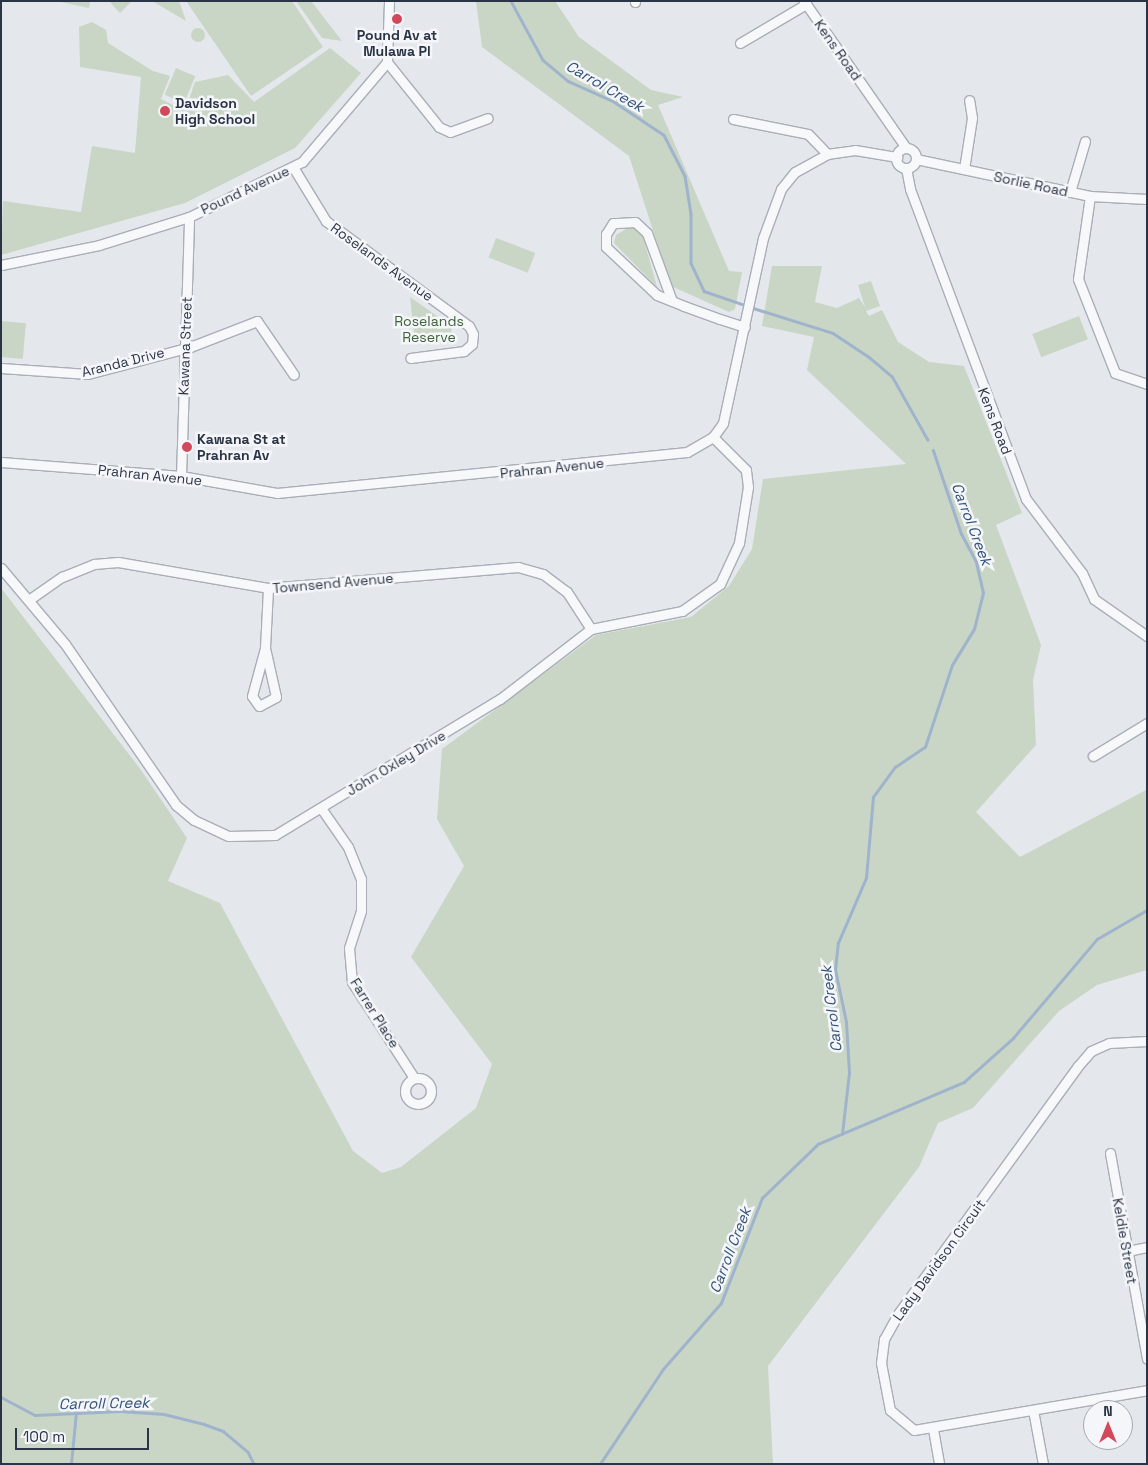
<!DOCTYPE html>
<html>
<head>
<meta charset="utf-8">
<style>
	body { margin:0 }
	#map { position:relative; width:1148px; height:1465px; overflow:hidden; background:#e4e7ec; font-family:"Space Grotesk",sans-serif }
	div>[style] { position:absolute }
	.green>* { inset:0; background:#c9d6c5; transform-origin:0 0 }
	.round { border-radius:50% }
	.stream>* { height:2.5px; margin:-1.25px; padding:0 1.25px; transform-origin:1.25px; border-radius:1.25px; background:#9fb4cc }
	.roads { filter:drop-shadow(1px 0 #a9aeb7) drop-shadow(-1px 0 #a9aeb7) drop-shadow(0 1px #a9aeb7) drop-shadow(0 -1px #a9aeb7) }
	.minor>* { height:9px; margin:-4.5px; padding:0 4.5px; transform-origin:4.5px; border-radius:4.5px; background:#f7f8fa }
	.minor>.ring { margin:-4.5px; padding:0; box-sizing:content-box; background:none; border:9px solid #f7f8fa; border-radius:50% }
	.dots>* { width:14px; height:14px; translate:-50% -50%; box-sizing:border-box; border:2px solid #f4f6f9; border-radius:50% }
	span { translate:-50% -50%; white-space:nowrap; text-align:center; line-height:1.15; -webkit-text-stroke:5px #f4f6f9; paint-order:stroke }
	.poi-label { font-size:14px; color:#2b3445; font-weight:700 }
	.left { translate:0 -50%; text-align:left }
	.street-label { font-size:14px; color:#2b3445 }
	.park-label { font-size:14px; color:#3f6138 }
	.water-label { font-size:15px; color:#34527a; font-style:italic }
	.frame { position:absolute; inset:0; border:2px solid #2b3445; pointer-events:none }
	.north { position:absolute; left:1083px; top:1400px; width:50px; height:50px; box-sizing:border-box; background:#f4f6f9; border:1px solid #a4a8b1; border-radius:50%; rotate:0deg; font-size:14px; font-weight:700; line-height:20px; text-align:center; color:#2b3445 }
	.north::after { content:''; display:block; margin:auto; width:18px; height:22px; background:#d1495b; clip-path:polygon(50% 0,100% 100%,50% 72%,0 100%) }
	.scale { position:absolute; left:15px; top:1428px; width:134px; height:22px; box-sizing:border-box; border:2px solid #2b3445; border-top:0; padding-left:6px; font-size:15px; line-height:18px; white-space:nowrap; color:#2b3445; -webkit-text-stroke:4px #f4f6f9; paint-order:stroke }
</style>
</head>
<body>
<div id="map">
	<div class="green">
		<div style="clip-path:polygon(56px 1px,90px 1px,89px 8px)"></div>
		<div style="clip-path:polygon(109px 1px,132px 1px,120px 13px)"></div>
		<div style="clip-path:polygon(152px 1px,179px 1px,186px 21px)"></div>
		<div style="clip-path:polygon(186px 1px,292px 1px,323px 47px,251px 96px)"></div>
		<div style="clip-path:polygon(296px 1px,311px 1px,342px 41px,322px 38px)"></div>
		<div style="clip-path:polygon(476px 1px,555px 1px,579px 37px,651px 90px,683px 97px,658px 105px,729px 271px,742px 272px,735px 309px,729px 312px,671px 286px,629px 156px,482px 47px)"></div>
		<div style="clip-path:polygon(92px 22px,106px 30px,108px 43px,153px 71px,170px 76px,161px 99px,185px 111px,195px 82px,228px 75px,254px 102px,330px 48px,361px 73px,295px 148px,185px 203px,1px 255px,3px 201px,81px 212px,92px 146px,135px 153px,141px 77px,80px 67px,79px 27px)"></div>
		<div class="round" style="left:191px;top:28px;width:14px;height:14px"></div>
		<div style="left:176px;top:68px;width:21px;height:29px;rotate:23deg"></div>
		<div style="clip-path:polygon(631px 226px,642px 233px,657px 287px,614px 243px,616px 235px)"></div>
		<div style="left:496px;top:238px;width:42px;height:21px;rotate:21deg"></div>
		<div style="clip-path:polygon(772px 266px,822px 266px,815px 302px,837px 308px,859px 298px,865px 307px,858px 285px,871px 281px,880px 306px,866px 311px,869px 316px,882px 310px,898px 342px,929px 362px,964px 366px,1022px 513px,996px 525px,1041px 645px,1033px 680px,1036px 745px,976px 812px,1020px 857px,1146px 790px,1147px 970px,1097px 985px,1059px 1011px,973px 1108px,938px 1123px,919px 1167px,768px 1366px,773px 1464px,1px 1464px,1px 588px,141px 770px,187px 838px,168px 881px,220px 903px,353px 1151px,382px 1173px,401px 1167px,476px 1108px,492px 1064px,411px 957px,464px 866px,437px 819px,442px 749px,596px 635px,691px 617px,729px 586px,752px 549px,763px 479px,906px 464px,807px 370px,814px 337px,762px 326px)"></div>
		<div style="clip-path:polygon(410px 297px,451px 326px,452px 338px,433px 344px,415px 341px)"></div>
		<div style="left:1079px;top:316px;width:25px;height:50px;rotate:69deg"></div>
		<div style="left:1px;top:321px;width:25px;height:36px;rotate:5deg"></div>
	</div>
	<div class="stream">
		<div style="left:511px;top:1px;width:67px;rotate:61.5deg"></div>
		<div style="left:543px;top:60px;width:33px;rotate:40deg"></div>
		<div style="left:568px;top:81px;width:49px;rotate:24deg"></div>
		<div style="left:613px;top:101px;width:61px;rotate:33.7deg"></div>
		<div style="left:664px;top:135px;width:46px;rotate:62.9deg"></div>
		<div style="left:685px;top:176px;width:38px;rotate:81deg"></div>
		<div style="left:691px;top:214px;width:49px;rotate:90deg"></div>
		<div style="left:691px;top:263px;width:31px;rotate:65deg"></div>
		<div style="left:704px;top:291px;width:43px;rotate:18.9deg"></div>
		<div style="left:750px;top:307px;width:87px;rotate:17.4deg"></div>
		<div style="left:833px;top:333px;width:43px;rotate:33.7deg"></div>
		<div style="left:869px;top:357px;width:30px;rotate:40deg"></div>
		<div style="left:892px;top:376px;width:73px;rotate:60.6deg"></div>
		<div style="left:842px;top:1134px;width:61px;rotate:-83.5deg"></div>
		<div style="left:849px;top:1073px;width:51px;rotate:-93.4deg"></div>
		<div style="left:846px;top:1022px;width:53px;rotate:-101.9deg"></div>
		<div style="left:835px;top:970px;width:27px;rotate:-84deg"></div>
		<div style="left:838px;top:943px;width:71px;rotate:-66.7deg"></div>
		<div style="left:866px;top:878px;width:81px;rotate:-85.1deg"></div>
		<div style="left:873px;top:797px;width:37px;rotate:-54deg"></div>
		<div style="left:895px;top:767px;width:36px;rotate:-34deg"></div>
		<div style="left:925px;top:747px;width:86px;rotate:-71.8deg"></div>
		<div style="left:952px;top:665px;width:42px;rotate:-58.6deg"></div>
		<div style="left:974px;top:629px;width:37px;rotate:-76deg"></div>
		<div style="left:983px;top:593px;width:32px;rotate:-103deg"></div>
		<div style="left:976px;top:562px;width:32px;rotate:-118deg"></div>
		<div style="left:961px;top:534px;width:88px;rotate:-108.6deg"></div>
		<div style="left:1px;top:1397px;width:38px;rotate:28deg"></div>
		<div style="left:35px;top:1415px;width:85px;rotate:-2.7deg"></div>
		<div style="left:120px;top:1411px;width:44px;rotate:3.9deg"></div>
		<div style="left:164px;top:1414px;width:41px;rotate:14deg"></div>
		<div style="left:204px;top:1424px;width:20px;rotate:20deg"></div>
		<div style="left:223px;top:1431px;width:33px;rotate:40deg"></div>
		<div style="left:248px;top:1452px;width:13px;rotate:63deg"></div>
		<div style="left:71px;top:1464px;width:52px;rotate:-84.5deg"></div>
		<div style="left:600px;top:1464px;width:114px;rotate:-56.4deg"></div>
		<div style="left:663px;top:1369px;width:88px;rotate:-48.7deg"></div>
		<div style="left:721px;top:1303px;width:113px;rotate:-68.7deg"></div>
		<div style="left:762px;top:1198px;width:78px;rotate:-44deg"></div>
		<div style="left:818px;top:1144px;width:159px;rotate:-23deg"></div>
		<div style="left:964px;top:1082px;width:66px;rotate:-41.9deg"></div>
		<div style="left:1013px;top:1038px;width:130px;rotate:-49.7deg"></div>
		<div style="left:1097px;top:939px;width:58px;rotate:-30.1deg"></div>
	</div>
	<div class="roads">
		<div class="minor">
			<div style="left:804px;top:1px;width:179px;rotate:55.2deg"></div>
			<div style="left:635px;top:2px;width:1px;rotate:-90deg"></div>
			<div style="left:740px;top:43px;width:77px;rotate:-30.6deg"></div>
			<div style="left:387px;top:62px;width:83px;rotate:51.3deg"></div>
			<div style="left:439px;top:127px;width:12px;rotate:24deg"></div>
			<div style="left:450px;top:132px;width:40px;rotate:-20.2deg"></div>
			<div style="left:733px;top:119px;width:76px;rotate:11.3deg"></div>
			<div style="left:808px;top:134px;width:28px;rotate:46deg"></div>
			<div class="ring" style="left:896px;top:148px;width:11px;height:11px"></div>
			<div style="left:916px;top:159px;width:178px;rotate:12deg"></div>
			<div style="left:1090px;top:196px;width:57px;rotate:3deg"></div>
			<div style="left:293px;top:167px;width:63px;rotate:58.6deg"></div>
			<div style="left:326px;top:221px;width:177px;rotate:36.3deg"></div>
			<div style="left:469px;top:326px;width:9px;rotate:63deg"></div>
			<div style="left:473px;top:334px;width:10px;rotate:96deg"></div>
			<div style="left:472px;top:344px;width:11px;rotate:139deg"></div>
			<div style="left:464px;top:351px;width:54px;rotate:172.6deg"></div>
			<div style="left:906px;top:168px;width:21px;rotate:79deg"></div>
			<div style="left:910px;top:189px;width:331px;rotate:69.5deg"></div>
			<div style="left:1026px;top:499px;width:93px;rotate:52.9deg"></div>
			<div style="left:1082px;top:573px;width:29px;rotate:65deg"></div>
			<div style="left:1094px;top:599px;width:65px;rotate:34.9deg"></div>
			<div style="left:964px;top:169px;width:52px;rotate:-81.1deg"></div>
			<div style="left:972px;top:118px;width:18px;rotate:-99deg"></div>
			<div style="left:1070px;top:192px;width:53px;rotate:-73.6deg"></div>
			<div style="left:1090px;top:196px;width:84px;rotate:98.2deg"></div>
			<div style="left:1078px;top:279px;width:101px;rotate:68.5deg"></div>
			<div style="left:1115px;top:373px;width:34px;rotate:19deg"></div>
			<div style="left:1px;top:265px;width:100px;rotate:-11.5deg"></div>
			<div style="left:99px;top:245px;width:94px;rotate:-17.3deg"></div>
			<div style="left:189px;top:217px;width:126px;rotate:-26deg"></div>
			<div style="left:302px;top:162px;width:131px;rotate:-49.6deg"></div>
			<div style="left:387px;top:62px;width:61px;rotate:-88.1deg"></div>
			<div style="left:672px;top:301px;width:72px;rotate:-110.2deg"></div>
			<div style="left:647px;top:233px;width:16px;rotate:-137deg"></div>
			<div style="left:635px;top:222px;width:22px;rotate:177deg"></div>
			<div style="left:613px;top:223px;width:13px;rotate:122deg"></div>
			<div style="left:606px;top:234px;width:13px;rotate:90deg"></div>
			<div style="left:606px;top:247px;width:70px;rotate:43.3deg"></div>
			<div style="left:657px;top:295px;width:29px;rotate:22deg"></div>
			<div style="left:684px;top:306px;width:38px;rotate:20deg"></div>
			<div style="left:720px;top:319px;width:26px;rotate:18deg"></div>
			<div style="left:1px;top:368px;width:87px;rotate:3.9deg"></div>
			<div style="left:88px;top:374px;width:106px;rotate:-14.8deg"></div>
			<div style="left:190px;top:347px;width:72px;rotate:-21.2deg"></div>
			<div style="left:257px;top:321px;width:65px;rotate:55.6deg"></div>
			<div style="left:1px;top:462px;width:181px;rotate:4.4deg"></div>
			<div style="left:181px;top:476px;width:97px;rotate:10deg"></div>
			<div style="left:277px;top:493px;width:412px;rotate:-5.7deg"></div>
			<div style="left:687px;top:452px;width:30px;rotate:-30deg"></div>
			<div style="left:713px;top:437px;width:17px;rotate:-54deg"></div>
			<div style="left:723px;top:423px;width:189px;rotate:-77.8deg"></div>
			<div style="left:763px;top:238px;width:52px;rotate:-69.8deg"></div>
			<div style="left:781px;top:189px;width:22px;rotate:-51deg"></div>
			<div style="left:795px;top:172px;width:37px;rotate:-29deg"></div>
			<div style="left:827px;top:154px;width:28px;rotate:-8deg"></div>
			<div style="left:855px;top:150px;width:43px;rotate:9.5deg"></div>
			<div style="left:181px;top:476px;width:259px;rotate:-88.2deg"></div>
			<div style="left:1px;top:568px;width:99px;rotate:49.9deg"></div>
			<div style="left:65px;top:644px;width:196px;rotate:55.4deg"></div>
			<div style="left:176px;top:805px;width:23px;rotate:40deg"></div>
			<div style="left:194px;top:820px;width:38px;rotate:25deg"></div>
			<div style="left:229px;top:836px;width:46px;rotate:-1.2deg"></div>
			<div style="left:275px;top:835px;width:263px;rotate:-31.2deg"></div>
			<div style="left:500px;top:699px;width:115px;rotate:-37.6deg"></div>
			<div style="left:591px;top:629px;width:93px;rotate:-11.2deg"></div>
			<div style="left:682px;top:611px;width:47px;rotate:-35.4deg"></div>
			<div style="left:720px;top:584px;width:45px;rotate:-65.1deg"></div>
			<div style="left:739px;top:543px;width:57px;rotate:-80.9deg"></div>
			<div style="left:748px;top:487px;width:17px;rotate:-97deg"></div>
			<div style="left:746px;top:470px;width:47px;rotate:-135deg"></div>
			<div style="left:30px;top:599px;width:39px;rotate:-35deg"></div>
			<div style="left:62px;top:577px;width:35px;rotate:-22deg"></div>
			<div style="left:94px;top:564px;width:24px;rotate:-5deg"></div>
			<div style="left:118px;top:562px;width:152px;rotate:9.8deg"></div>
			<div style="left:268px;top:588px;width:251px;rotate:-4.8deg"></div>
			<div style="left:518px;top:567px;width:26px;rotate:16deg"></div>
			<div style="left:543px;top:574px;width:30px;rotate:37deg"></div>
			<div style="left:567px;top:592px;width:44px;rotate:57deg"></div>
			<div style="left:265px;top:648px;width:50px;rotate:77.3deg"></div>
			<div style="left:276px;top:697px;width:19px;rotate:152deg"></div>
			<div style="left:259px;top:706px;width:12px;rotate:-125deg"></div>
			<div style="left:252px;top:696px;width:50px;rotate:-74.8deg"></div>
			<div style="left:265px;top:648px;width:60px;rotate:-87.1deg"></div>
			<div style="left:1093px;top:756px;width:63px;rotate:-31.4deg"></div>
			<div style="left:321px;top:808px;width:47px;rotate:55.3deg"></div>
			<div style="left:348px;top:847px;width:35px;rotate:68deg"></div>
			<div style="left:361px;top:879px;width:32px;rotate:90deg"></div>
			<div style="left:361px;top:911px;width:39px;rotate:108deg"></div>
			<div style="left:349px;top:948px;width:34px;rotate:85deg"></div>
			<div style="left:352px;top:982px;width:114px;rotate:57.1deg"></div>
			<div style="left:1147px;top:1041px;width:38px;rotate:177deg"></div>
			<div style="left:1109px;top:1043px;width:20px;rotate:156deg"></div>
			<div style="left:1091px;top:1051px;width:20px;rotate:131deg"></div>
			<div style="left:1078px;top:1066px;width:306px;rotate:126deg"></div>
			<div style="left:898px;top:1314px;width:29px;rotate:119deg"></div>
			<div style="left:884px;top:1339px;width:24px;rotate:97deg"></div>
			<div style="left:881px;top:1363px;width:48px;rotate:79.2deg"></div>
			<div style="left:890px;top:1410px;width:31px;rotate:40deg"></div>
			<div style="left:914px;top:1430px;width:236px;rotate:-9.7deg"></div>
			<div class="ring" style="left:405px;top:1078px;width:17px;height:17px"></div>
			<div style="left:1110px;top:1153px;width:209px;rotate:79.8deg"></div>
			<div style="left:1127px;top:1251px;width:20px;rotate:-11deg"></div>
			<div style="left:1033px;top:1410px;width:55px;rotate:79.5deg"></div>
			<div style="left:933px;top:1429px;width:36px;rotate:80deg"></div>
		</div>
	</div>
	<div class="dots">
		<div style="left:397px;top:19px;background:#d1495b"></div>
		<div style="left:165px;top:111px;background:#d1495b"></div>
		<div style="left:187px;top:447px;background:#d1495b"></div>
	</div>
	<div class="poi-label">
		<span style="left:397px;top:43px">Pound Av at<br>Mulawa Pl</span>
		<span class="left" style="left:175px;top:111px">Davidson<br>High School</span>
		<span class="left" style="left:197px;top:447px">Kawana St at<br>Prahran Av</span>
	</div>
	<div class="street-label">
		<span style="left:838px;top:50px;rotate:55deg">Kens Road</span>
		<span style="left:1031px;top:184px;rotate:12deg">Sorlie Road</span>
		<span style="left:245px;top:190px;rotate:-25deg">Pound Avenue</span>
		<span style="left:382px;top:262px;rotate:36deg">Roselands Avenue</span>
		<span style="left:185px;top:346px;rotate:-88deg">Kawana Street</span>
		<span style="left:123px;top:362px;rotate:-14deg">Aranda Drive</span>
		<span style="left:995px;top:421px;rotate:69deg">Kens Road</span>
		<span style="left:552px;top:468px;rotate:-6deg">Prahran Avenue</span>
		<span style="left:150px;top:475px;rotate:6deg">Prahran Avenue</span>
		<span style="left:333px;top:583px;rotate:-5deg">Townsend Avenue</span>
		<span style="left:396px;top:763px;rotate:-31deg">John Oxley Drive</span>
		<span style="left:375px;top:1013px;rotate:58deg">Farrer Place</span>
		<span style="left:1125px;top:1241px;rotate:80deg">Keldie Street</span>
		<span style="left:939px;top:1260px;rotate:-54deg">Lady Davidson Circuit</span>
	</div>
	<div class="park-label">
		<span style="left:429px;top:329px">Roselands<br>Reserve</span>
	</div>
	<div class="water-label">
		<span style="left:605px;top:86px;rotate:30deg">Carrol Creek</span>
		<span style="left:972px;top:524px;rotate:69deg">Carrol Creek</span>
		<span style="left:831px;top:1009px;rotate:-97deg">Carrol Creek</span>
		<span style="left:730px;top:1250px;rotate:-69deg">Carroll Creek</span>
		<span style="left:104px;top:1403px;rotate:-1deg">Carroll Creek</span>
	</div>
	<div class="frame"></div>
	<div class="north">N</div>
	<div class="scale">100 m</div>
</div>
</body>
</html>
